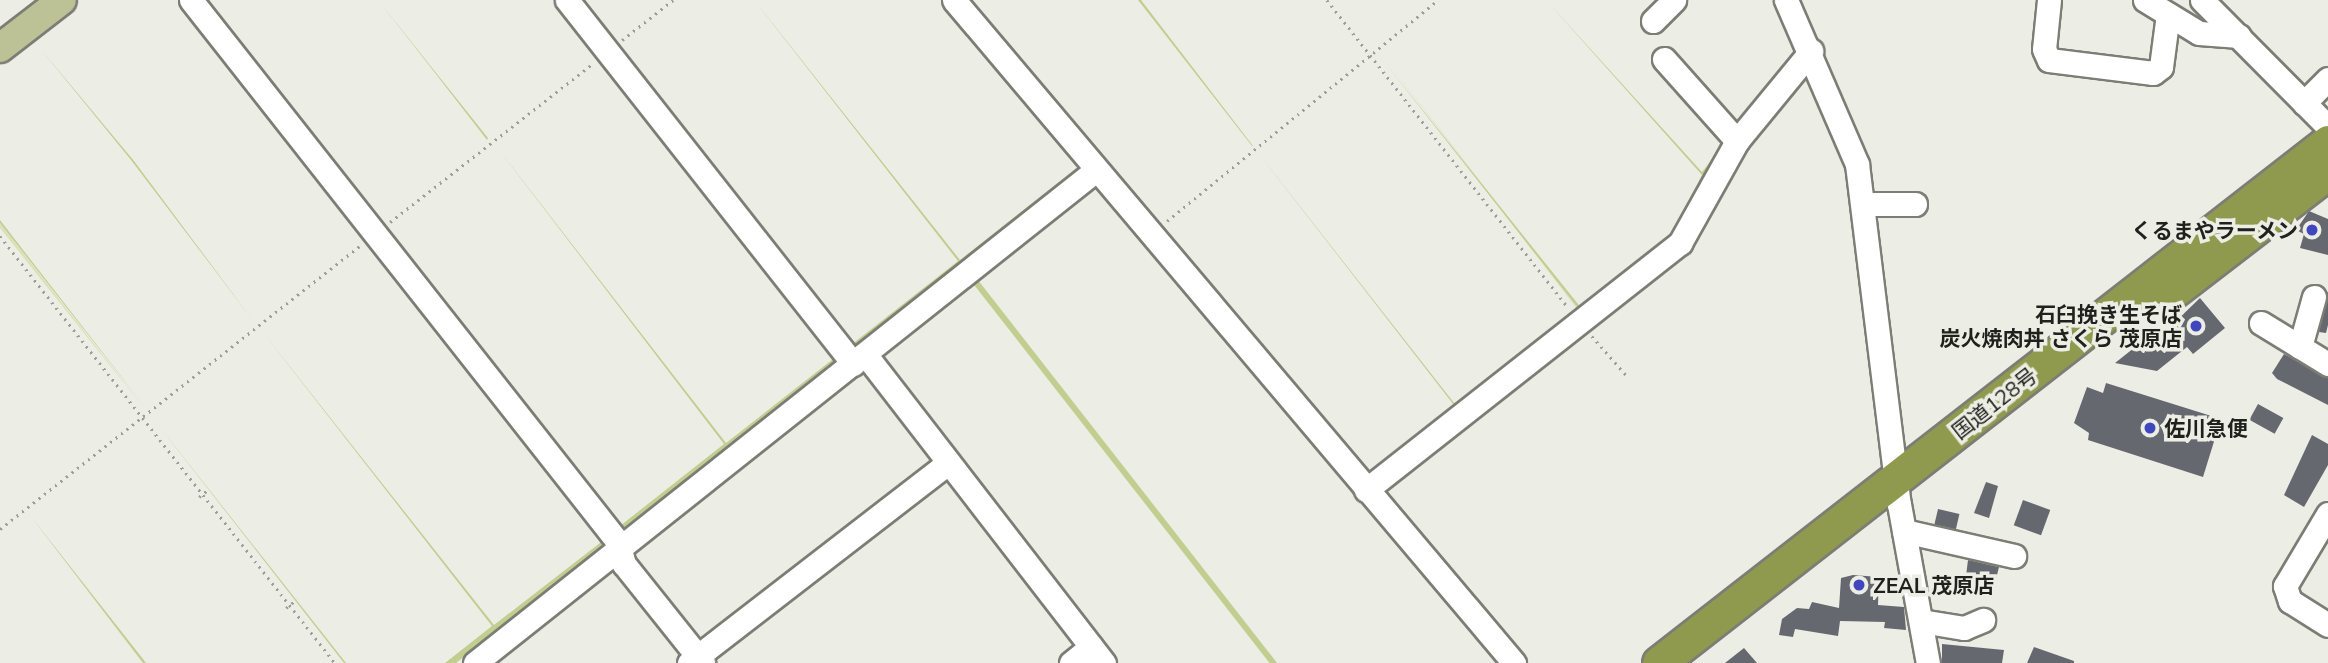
<!DOCTYPE html>
<html>
<head>
<meta charset="utf-8">
<style>
	body { margin:0 }
	#map { position:relative; width:2328px; height:663px; overflow:hidden; background:#eceee5; font-family:Mulish,"Noto Sans JP",sans-serif }
	div>[style] { position:absolute }
	.green>* { inset:0; background:#dae1b9 }
	.water>* { inset:0; background:#c2cd90; transform-origin:0 0 }
	.building>* { inset:0; background:#666870; transform-origin:0 0 }
	.path>* { height:2.5px; margin-top:-1.25px; transform-origin:0; background:repeating-linear-gradient(90deg,#9c9e97 0 2px,transparent 0 7px) }
	.roads { filter:drop-shadow(2px 0 #7c7d75) drop-shadow(-2px 0 #7c7d75) drop-shadow(0 2px #7c7d75) drop-shadow(0 -2px #7c7d75) }
	.minor>* { height:23px; margin:-11.5px; padding:0 11.5px; transform-origin:11.5px; border-radius:11.5px; background:#fff }
	.major>* { height:28px; margin:-14px; padding:0 14px; transform-origin:14px; border-radius:14px; background:#bcc295 }
	.highway>* { height:33px; margin:-16.5px; padding:0 16.5px; transform-origin:16.5px; border-radius:16.5px; background:#8f9a4e }
	.dots>* { width:19px; height:19px; translate:-50% -50%; box-sizing:border-box; border:4px solid #eceee5; border-radius:50% }
	span { translate:-50% -50%; white-space:nowrap; text-align:center; line-height:1.15; -webkit-text-stroke:7px #eceee5; paint-order:stroke }
	.poi-label { font-size:21px; color:#20211d; font-weight:700 }
	.right { translate:-100% -50%; text-align:right }
	.left { translate:0 -50%; text-align:left }
	.street-label { font-size:21px; color:#20211d }
</style>
</head>
<body>
<div id="map">
	<div class="green">
		<div style="clip-path:polygon(1383px 56px,1582px 312px,1667px 247px,1707px 167px,1729px 140px,1707px 167px,1670px 243px,1667px 247px,1583px 314px,1581px 314px)"></div>
		<div style="clip-path:polygon(0 223px,143px 407px,0 228px)"></div>
	</div>
	<div class="water">
		<div style="clip-path:polygon(378px 0,488px 138px,487px 140px,432px 69px)"></div>
		<div style="clip-path:polygon(754px 0,960px 260px,1078px 167px,1082px 171px,456px 663px,445px 663px,492px 626px,261px 330px,494px 625px,618px 529px,391px 236px,620px 526px,724px 444px,496px 146px,726px 443px,958px 261px)"></div>
		<div style="clip-path:polygon(1138px 0,1141px 0,1253px 146px,1252px 146px)"></div>
		<div style="clip-path:polygon(1546px 0,1702px 172px,1727px 140px,1667px 247px,1582px 313px,1385px 63px,1582px 309px,1666px 246px,1702px 175px)"></div>
		<div style="clip-path:polygon(39px 47px,134px 161px,254px 322px,131px 160px)"></div>
		<div style="clip-path:polygon(1259px 154px,1458px 408px,1369px 477px,1457px 409px)"></div>
		<div style="clip-path:polygon(0 220px,20px 246px,145px 407px,0 223px)"></div>
		<div style="left:974px;top:275px;width:493px;height:6px;rotate:52deg"></div>
		<div style="clip-path:polygon(155px 421px,324px 635px,346px 663px,344px 663px)"></div>
		<div style="clip-path:polygon(29px 514px,143px 659px,146px 663px,143px 663px)"></div>
	</div>
	<div class="building">
		<div style="clip-path:polygon(2309px 211px,2328px 219px,2328px 255px,2300px 248px,2304px 234px,2296px 230px)"></div>
		<div style="clip-path:polygon(2327px 292px,2328px 292px,2328px 325px,2326px 333px,2319px 332px)"></div>
		<div style="clip-path:polygon(2200px 298px,2225px 328px,2193px 354px,2187px 347px,2157px 371px,2115px 363px,2139px 344px,2145px 351px)"></div>
		<div style="clip-path:polygon(2284px 354px,2328px 378px,2328px 405px,2277px 379px,2272px 373px)"></div>
		<div style="clip-path:polygon(2106px 383px,2221px 419px,2203px 477px,2088px 440px,2089px 433px,2074px 423px,2087px 387px,2103px 393px)"></div>
		<div style="left:2258px;top:404px;width:29px;height:18px;rotate:29deg"></div>
		<div style="clip-path:polygon(2312px 435px,2328px 444px,2328px 465px,2304px 507px,2284px 495px)"></div>
		<div style="clip-path:polygon(1986px 482px,1998px 486px,1989px 518px,1974px 513px)"></div>
		<div style="left:2023px;top:500px;width:29px;height:27px;rotate:20deg"></div>
		<div style="left:1938px;top:509px;width:22px;height:16px;rotate:13deg"></div>
		<div style="clip-path:polygon(1968px 560px,1999px 567px,1996px 579px,1966px 576px)"></div>
		<div style="clip-path:polygon(1853px 575px,1879px 577px,1878px 605px,1904px 607px,1906px 630px,1884px 628px,1885px 622px,1840px 621px,1838px 636px,1795px 629px,1793px 637px,1779px 635px,1782px 619px,1797px 608px,1809px 609px,1812px 602px,1839px 608px,1841px 578px)"></div>
		<div style="clip-path:polygon(1942px 644px,2004px 650px,2002px 663px,1942px 663px)"></div>
		<div style="clip-path:polygon(2034px 647px,2074px 661px,2074px 663px,2027px 663px)"></div>
		<div style="clip-path:polygon(1744px 648px,1757px 663px,1725px 663px)"></div>
	</div>
	<div class="path">
		<div style="left:1327px;top:0;width:389px;rotate:51.9deg"></div>
		<div style="left:622px;top:40px;width:65px;rotate:-38.1deg"></div>
		<div style="left:1167px;top:221px;width:350px;rotate:-39.2deg"></div>
		<div style="left:390px;top:222px;width:256px;rotate:-38deg"></div>
		<div style="left:0;top:236px;width:543px;rotate:51.88deg"></div>
		<div style="left:1592px;top:336px;width:52px;rotate:48.9deg"></div>
		<div style="left:199px;top:497px;width:13px;rotate:-39deg"></div>
		<div style="left:0;top:529px;width:458px;rotate:-38.2deg"></div>
		<div style="left:286px;top:608px;width:14px;rotate:-39deg"></div>
	</div>
	<div class="roads">
		<div class="minor">
			<div style="left:191px;top:0;width:690px;rotate:51.77deg"></div>
			<div style="left:618px;top:542px;width:23px;rotate:75deg"></div>
			<div style="left:624px;top:564px;width:127px;rotate:51.4deg"></div>
			<div style="left:567px;top:0;width:463px;rotate:51.8deg"></div>
			<div style="left:954px;top:0;width:868px;rotate:49.81deg"></div>
			<div style="left:1786px;top:0;width:179px;rotate:66.6deg"></div>
			<div style="left:1857px;top:164px;width:343px;rotate:83deg"></div>
			<div style="left:1899px;top:504px;width:162px;rotate:79.7deg"></div>
			<div style="left:2049px;top:0;width:49px;rotate:95.8deg"></div>
			<div style="left:2044px;top:49px;width:12px;rotate:66deg"></div>
			<div style="left:2049px;top:60px;width:105px;rotate:7.1deg"></div>
			<div style="left:2153px;top:73px;width:10px;rotate:-37deg"></div>
			<div style="left:2161px;top:67px;width:53px;rotate:-82.5deg"></div>
			<div style="left:2145px;top:0;width:63px;rotate:31.4deg"></div>
			<div style="left:2199px;top:33px;width:40px;rotate:4.3deg"></div>
			<div style="left:2202px;top:0;width:179px;rotate:45.2deg"></div>
			<div style="left:1653px;top:21px;width:30px;rotate:-45deg"></div>
			<div style="left:1664px;top:59px;width:110px;rotate:48.3deg"></div>
			<div style="left:2304px;top:103px;width:34px;rotate:-45deg"></div>
			<div style="left:1863px;top:204px;width:52px"></div>
			<div style="left:2261px;top:323px;width:79px;rotate:31.5deg"></div>
			<div style="left:2300px;top:347px;width:52px;rotate:-74.4deg"></div>
			<div style="left:865px;top:354px;width:391px;rotate:52.3deg"></div>
			<div style="left:1366px;top:490px;width:400px;rotate:-38.2deg"></div>
			<div style="left:1680px;top:243px;width:117px;rotate:-60.8deg"></div>
			<div style="left:1737px;top:141px;width:117px;rotate:-50.6deg"></div>
			<div style="left:2328px;top:514px;width:84px;rotate:120.8deg"></div>
			<div style="left:2285px;top:586px;width:16px;rotate:72deg"></div>
			<div style="left:2290px;top:601px;width:45px;rotate:32.3deg"></div>
			<div style="left:1904px;top:531px;width:113px;rotate:12.8deg"></div>
			<div style="left:1921px;top:621px;width:44px;rotate:9.2deg"></div>
			<div style="left:1964px;top:628px;width:21px;rotate:-23deg"></div>
			<div style="left:475px;top:663px;width:793px;rotate:-38.45deg"></div>
			<div style="left:689px;top:663px;width:327px;rotate:-37.7deg"></div>
			<div style="left:1071px;top:663px;width:26px;rotate:-39deg"></div>
		</div>
		<div class="major">
			<div style="left:0;top:48px;width:78px;rotate:-37.7deg"></div>
		</div>
		<div class="highway">
			<div style="left:2158px;top:303px;width:215px;rotate:-37.6deg"></div>
			<div style="left:1659px;top:663px;width:848px;rotate:-37.91deg"></div>
		</div>
	</div>
	<div class="dots">
		<div style="left:2312px;top:230px;background:#4046bb"></div>
		<div style="left:2196px;top:326px;background:#4046bb"></div>
		<div style="left:2150px;top:428px;background:#4046bb"></div>
		<div style="left:1859px;top:585px;background:#4046bb"></div>
	</div>
	<div class="poi-label">
		<span class="right" style="left:2298px;top:230px">くるまやラーメン</span>
		<span class="right" style="left:2182px;top:326px">石臼挽き生そば<br>炭火焼肉丼 さくら 茂原店</span>
		<span class="left" style="left:2164px;top:428px">佐川急便</span>
		<span class="left" style="left:1873px;top:585px">ZEAL 茂原店</span>
	</div>
	<div class="street-label">
		<span style="left:1994px;top:403px;rotate:-38deg">国道128号</span>
	</div>
</div>
</body>
</html>
